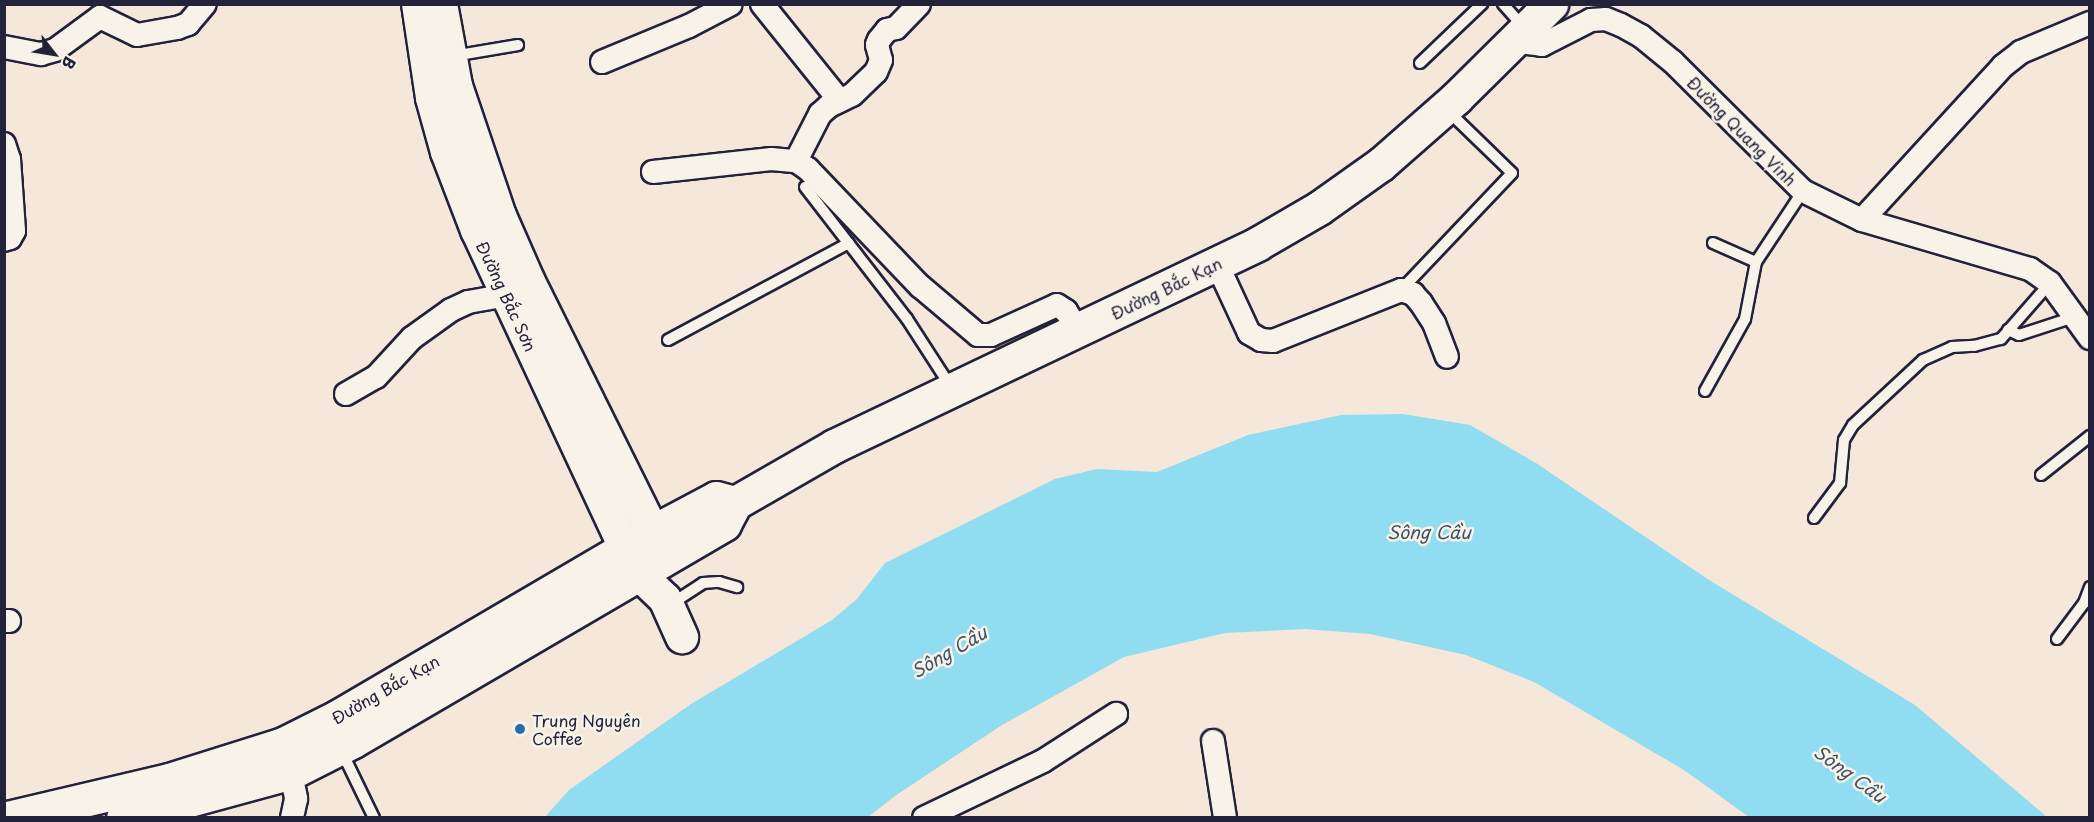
<!DOCTYPE html>
<html>
<head>
<meta charset="utf-8">
<style>
	body { margin:0 }
	#map { position:relative; width:2094px; height:822px; overflow:hidden; background:#f5e7d9; font-family:"Playpen Sans",sans-serif }
	div>[style] { position:absolute }
	.water>* { inset:0; background:#90dcf0 }
	.roads { filter:drop-shadow(2px 0 #22223b) drop-shadow(-2px 0 #22223b) drop-shadow(0 2px #22223b) drop-shadow(0 -2px #22223b) }
	.lane>* { height:10px; margin:-5px; padding:0 5px; transform-origin:5px; border-radius:5px; background:#f7f3e8 }
	.street>* { height:22px; margin:-11px; padding:0 11px; transform-origin:11px; border-radius:11px; background:#f7f3e8 }
	.secondary>* { height:32px; margin:-16px; padding:0 16px; transform-origin:16px; border-radius:16px; background:#f7f3e8 }
	.highway>* { height:33px; margin:-16.5px; padding:0 16.5px; transform-origin:16.5px; border-radius:16.5px; background:#f7f3e8 }
	.dots>* { width:16px; height:16px; translate:-50% -50%; box-sizing:border-box; border:3px solid #f7f3e8; border-radius:50% }
	span { translate:-50% -50%; white-space:nowrap; text-align:center; line-height:1.15; -webkit-text-stroke:5px #f7f3e8; paint-order:stroke }
	.street-label { font-size:16px; color:#22223b }
	.poi-label { font-size:16px; color:#22223b }
	.left { translate:0 -50%; text-align:left }
	.water-label { font-size:18px; color:#3e5068; font-style:italic }
	.frame { position:absolute; inset:0; border:6px solid #22223b; pointer-events:none }
	.north { position:absolute; left:24px; top:24px; width:60px; height:60px; -webkit-text-stroke:4px #f7f3e8; paint-order:stroke; rotate:121deg; font-size:16px; font-weight:700; line-height:24px; text-align:center; color:#22223b }
	.north::after { content:''; display:block; margin:auto; width:21px; height:27px; background:#22223b; clip-path:polygon(50% 0,100% 100%,50% 72%,0 100%) }
</style>
</head>
<body>
<div id="map">
	<div class="water">
		<div style="clip-path:polygon(1403px 414px,1470px 425px,1536px 463px,1709px 580px,1915px 705px,2047px 817px,1749px 817px,1684px 770px,1534px 682px,1466px 655px,1370px 634px,1305px 629px,1225px 633px,1124px 657px,1002px 725px,895px 796px,868px 817px,545px 817px,569px 790px,691px 704px,832px 620px,857px 599px,885px 563px,1055px 479px,1097px 469px,1157px 472px,1248px 435px,1341px 415px)"></div>
	</div>
	<div class="roads">
		<div class="lane">
			<div style="left:1503px;top:4px;width:30px;rotate:48deg"></div>
			<div style="left:453px;top:56px;width:66px;rotate:-9.6deg"></div>
			<div style="left:1420px;top:63px;width:86px;rotate:-43.6deg"></div>
			<div style="left:805px;top:187px;width:167px;rotate:52.3deg"></div>
			<div style="left:907px;top:319px;width:81px;rotate:57.1deg"></div>
			<div style="left:1713px;top:243px;width:47px;rotate:23.8deg"></div>
			<div style="left:1401px;top:290px;width:161px;rotate:-46.5deg"></div>
			<div style="left:1512px;top:173px;width:91px;rotate:-135.9deg"></div>
			<div style="left:2008px;top:330px;width:12px;rotate:24deg"></div>
			<div style="left:2019px;top:335px;width:58px;rotate:-18.1deg"></div>
			<div style="left:668px;top:340px;width:205px;rotate:-28.2deg"></div>
			<div style="left:1705px;top:391px;width:82px;rotate:-60.9deg"></div>
			<div style="left:1745px;top:319px;width:58px;rotate:-79.1deg"></div>
			<div style="left:1756px;top:262px;width:85px;rotate:-56.5deg"></div>
			<div style="left:2041px;top:475px;width:63px;rotate:-38.5deg"></div>
			<div style="left:1814px;top:518px;width:44px;rotate:-53.4deg"></div>
			<div style="left:1840px;top:483px;width:43px;rotate:-84.7deg"></div>
			<div style="left:1844px;top:440px;width:17px;rotate:-59deg"></div>
			<div style="left:1853px;top:425px;width:96px;rotate:-42.9deg"></div>
			<div style="left:1923px;top:360px;width:32px;rotate:-24deg"></div>
			<div style="left:1952px;top:347px;width:22px;rotate:-3deg"></div>
			<div style="left:1974px;top:346px;width:28px;rotate:-15deg"></div>
			<div style="left:2001px;top:339px;width:74px;rotate:-48.8deg"></div>
			<div style="left:671px;top:604px;width:38px;rotate:-33deg"></div>
			<div style="left:703px;top:583px;width:16px;rotate:-4deg"></div>
			<div style="left:719px;top:582px;width:19px;rotate:16deg"></div>
			<div style="left:2057px;top:639px;width:45px;rotate:-53.1deg"></div>
			<div style="left:2084px;top:603px;width:17px;rotate:-69deg"></div>
			<div style="left:341px;top:750px;width:76px;rotate:64.1deg"></div>
		</div>
		<div class="street">
			<div style="left:762px;top:4px;width:124px;rotate:51.2deg"></div>
			<div style="left:1517px;top:36px;width:13px;rotate:32deg"></div>
			<div style="left:1528px;top:43px;width:14px;rotate:8deg"></div>
			<div style="left:1542px;top:45px;width:55px;rotate:-27deg"></div>
			<div style="left:1591px;top:20px;width:15px;rotate:-4deg"></div>
			<div style="left:1606px;top:19px;width:16px;rotate:22deg"></div>
			<div style="left:1621px;top:25px;width:23px;rotate:29deg"></div>
			<div style="left:1641px;top:36px;width:41px;rotate:39.1deg"></div>
			<div style="left:1673px;top:62px;width:183px;rotate:44.8deg"></div>
			<div style="left:1803px;top:191px;width:66px;rotate:26.2deg"></div>
			<div style="left:1862px;top:220px;width:175px;rotate:16.3deg"></div>
			<div style="left:2030px;top:269px;width:24px;rotate:35deg"></div>
			<div style="left:2050px;top:283px;width:68px;rotate:54deg"></div>
			<div style="left:4px;top:47px;width:38px;rotate:11deg"></div>
			<div style="left:41px;top:54px;width:15px;rotate:-16deg"></div>
			<div style="left:55px;top:50px;width:56px;rotate:-36.3deg"></div>
			<div style="left:100px;top:17px;width:41px;rotate:25.9deg"></div>
			<div style="left:137px;top:35px;width:41px;rotate:-9.9deg"></div>
			<div style="left:177px;top:28px;width:12px;rotate:-20deg"></div>
			<div style="left:188px;top:24px;width:26px;rotate:-50deg"></div>
			<div style="left:602px;top:62px;width:94px;rotate:-22.5deg"></div>
			<div style="left:689px;top:26px;width:47px;rotate:-27.6deg"></div>
			<div style="left:4px;top:144px;width:16px;rotate:72deg"></div>
			<div style="left:9px;top:159px;width:72px;rotate:86deg"></div>
			<div style="left:14px;top:231px;width:8px;rotate:120deg"></div>
			<div style="left:10px;top:238px;width:6px;rotate:162deg"></div>
			<div style="left:796px;top:161px;width:53px;rotate:-62.9deg"></div>
			<div style="left:820px;top:114px;width:12px;rotate:-42deg"></div>
			<div style="left:829px;top:106px;width:25px;rotate:-26deg"></div>
			<div style="left:852px;top:95px;width:33px;rotate:-44deg"></div>
			<div style="left:876px;top:72px;width:13px;rotate:-67deg"></div>
			<div style="left:881px;top:60px;width:16px;rotate:-105deg"></div>
			<div style="left:877px;top:45px;width:5px;rotate:-68deg"></div>
			<div style="left:879px;top:40px;width:13px;rotate:-51deg"></div>
			<div style="left:887px;top:30px;width:9px;rotate:-13deg"></div>
			<div style="left:896px;top:28px;width:33px;rotate:-46deg"></div>
			<div style="left:653px;top:172px;width:119px;rotate:-6.3deg"></div>
			<div style="left:771px;top:159px;width:25px;rotate:5deg"></div>
			<div style="left:796px;top:161px;width:14px;rotate:34deg"></div>
			<div style="left:808px;top:169px;width:162px;rotate:46.3deg"></div>
			<div style="left:920px;top:286px;width:76px;rotate:40.2deg"></div>
			<div style="left:978px;top:335px;width:13px"></div>
			<div style="left:991px;top:335px;width:72px;rotate:-24.4deg"></div>
			<div style="left:1057px;top:305px;width:11px;rotate:34deg"></div>
			<div style="left:1066px;top:311px;width:22px;rotate:58deg"></div>
			<div style="left:1862px;top:220px;width:209px;rotate:-47.5deg"></div>
			<div style="left:2003px;top:66px;width:23px;rotate:-38deg"></div>
			<div style="left:2021px;top:52px;width:75px;rotate:-22.8deg"></div>
			<div style="left:1217px;top:264px;width:76px;rotate:65.1deg"></div>
			<div style="left:1249px;top:333px;width:14px;rotate:30deg"></div>
			<div style="left:1261px;top:340px;width:12px;rotate:5deg"></div>
			<div style="left:1273px;top:341px;width:138px;rotate:-21.7deg"></div>
			<div style="left:1401px;top:290px;width:13px;rotate:18deg"></div>
			<div style="left:1413px;top:294px;width:12px;rotate:48deg"></div>
			<div style="left:1421px;top:303px;width:24px;rotate:57deg"></div>
			<div style="left:1434px;top:323px;width:36px;rotate:69deg"></div>
			<div style="left:346px;top:394px;width:34px;rotate:-30deg"></div>
			<div style="left:376px;top:377px;width:53px;rotate:-47.3deg"></div>
			<div style="left:412px;top:338px;width:48px;rotate:-35.7deg"></div>
			<div style="left:451px;top:310px;width:19px;rotate:-25deg"></div>
			<div style="left:468px;top:302px;width:39px;rotate:-10deg"></div>
			<div style="left:4px;top:621px;width:5px"></div>
			<div style="left:1213px;top:741px;width:78px;rotate:81.1deg"></div>
			<div style="left:288px;top:760px;width:40px;rotate:78deg"></div>
			<div style="left:296px;top:799px;width:19px;rotate:102deg"></div>
			<div style="left:924px;top:818px;width:132px;rotate:-25.6deg"></div>
			<div style="left:1043px;top:761px;width:87px;rotate:-32.8deg"></div>
		</div>
		<div class="secondary">
			<div style="left:418px;top:4px;width:95px;rotate:81.5deg"></div>
			<div style="left:432px;top:98px;width:56px;rotate:74.5deg"></div>
			<div style="left:447px;top:152px;width:84px;rotate:69deg"></div>
			<div style="left:477px;top:230px;width:352px;rotate:65deg"></div>
			<div style="left:626px;top:549px;width:28px;rotate:63deg"></div>
			<div style="left:639px;top:574px;width:36px;rotate:44deg"></div>
			<div style="left:665px;top:599px;width:42px;rotate:65.9deg"></div>
			<div style="left:441px;top:4px;width:83px;rotate:79.6deg"></div>
			<div style="left:456px;top:86px;width:137px;rotate:71.3deg"></div>
			<div style="left:500px;top:216px;width:72px;rotate:66.3deg"></div>
			<div style="left:529px;top:282px;width:306px;rotate:63.6deg"></div>
		</div>
		<div class="highway">
			<div style="left:7px;top:818px;width:166px;rotate:-13.2deg"></div>
			<div style="left:169px;top:780px;width:120px;rotate:-17.5deg"></div>
			<div style="left:283px;top:744px;width:63px;rotate:-26.6deg"></div>
			<div style="left:339px;top:716px;width:363px;rotate:-30.4deg"></div>
			<div style="left:652px;top:532px;width:72px;rotate:-28deg"></div>
			<div style="left:716px;top:498px;width:20px;rotate:15deg"></div>
			<div style="left:123px;top:818px;width:175px;rotate:-15.2deg"></div>
			<div style="left:292px;top:772px;width:68px;rotate:-26.9deg"></div>
			<div style="left:353px;top:741px;width:430px;rotate:-30.3deg"></div>
			<div style="left:724px;top:524px;width:24px;rotate:-62deg"></div>
			<div style="left:735px;top:503px;width:114px;rotate:-29.9deg"></div>
			<div style="left:834px;top:446px;width:469px;rotate:-25.5deg"></div>
			<div style="left:1257px;top:244px;width:72px;rotate:-30.1deg"></div>
			<div style="left:1319px;top:208px;width:76px;rotate:-35.4deg"></div>
			<div style="left:1381px;top:164px;width:100px;rotate:-41.3deg"></div>
			<div style="left:1456px;top:98px;width:134px;rotate:-44.7deg"></div>
		</div>
	</div>
	<div class="dots">
		<div style="left:520px;top:729px;background:#1f6fb2"></div>
	</div>
	<div class="street-label">
		<span style="left:1742px;top:131px;rotate:45deg">Đường Quang Vinh</span>
		<span style="left:1166px;top:288px;rotate:-26deg">Đường Bắc Kạn</span>
		<span style="left:507px;top:296px;rotate:65deg">Đường Bắc Sơn</span>
		<span style="left:385px;top:689px;rotate:-30deg">Đường Bắc Kạn</span>
	</div>
	<div class="poi-label">
		<span class="left" style="left:532px;top:729px">Trung Nguyên<br>Coffee</span>
	</div>
	<div class="water-label">
		<span style="left:1429px;top:532px">Sông Cầu</span>
		<span style="left:949px;top:652px;rotate:-30deg">Sông Cầu</span>
		<span style="left:1850px;top:774px;rotate:36deg">Sông Cầu</span>
	</div>
	<div class="frame"></div>
	<div class="north">B</div>
</div>
</body>
</html>
